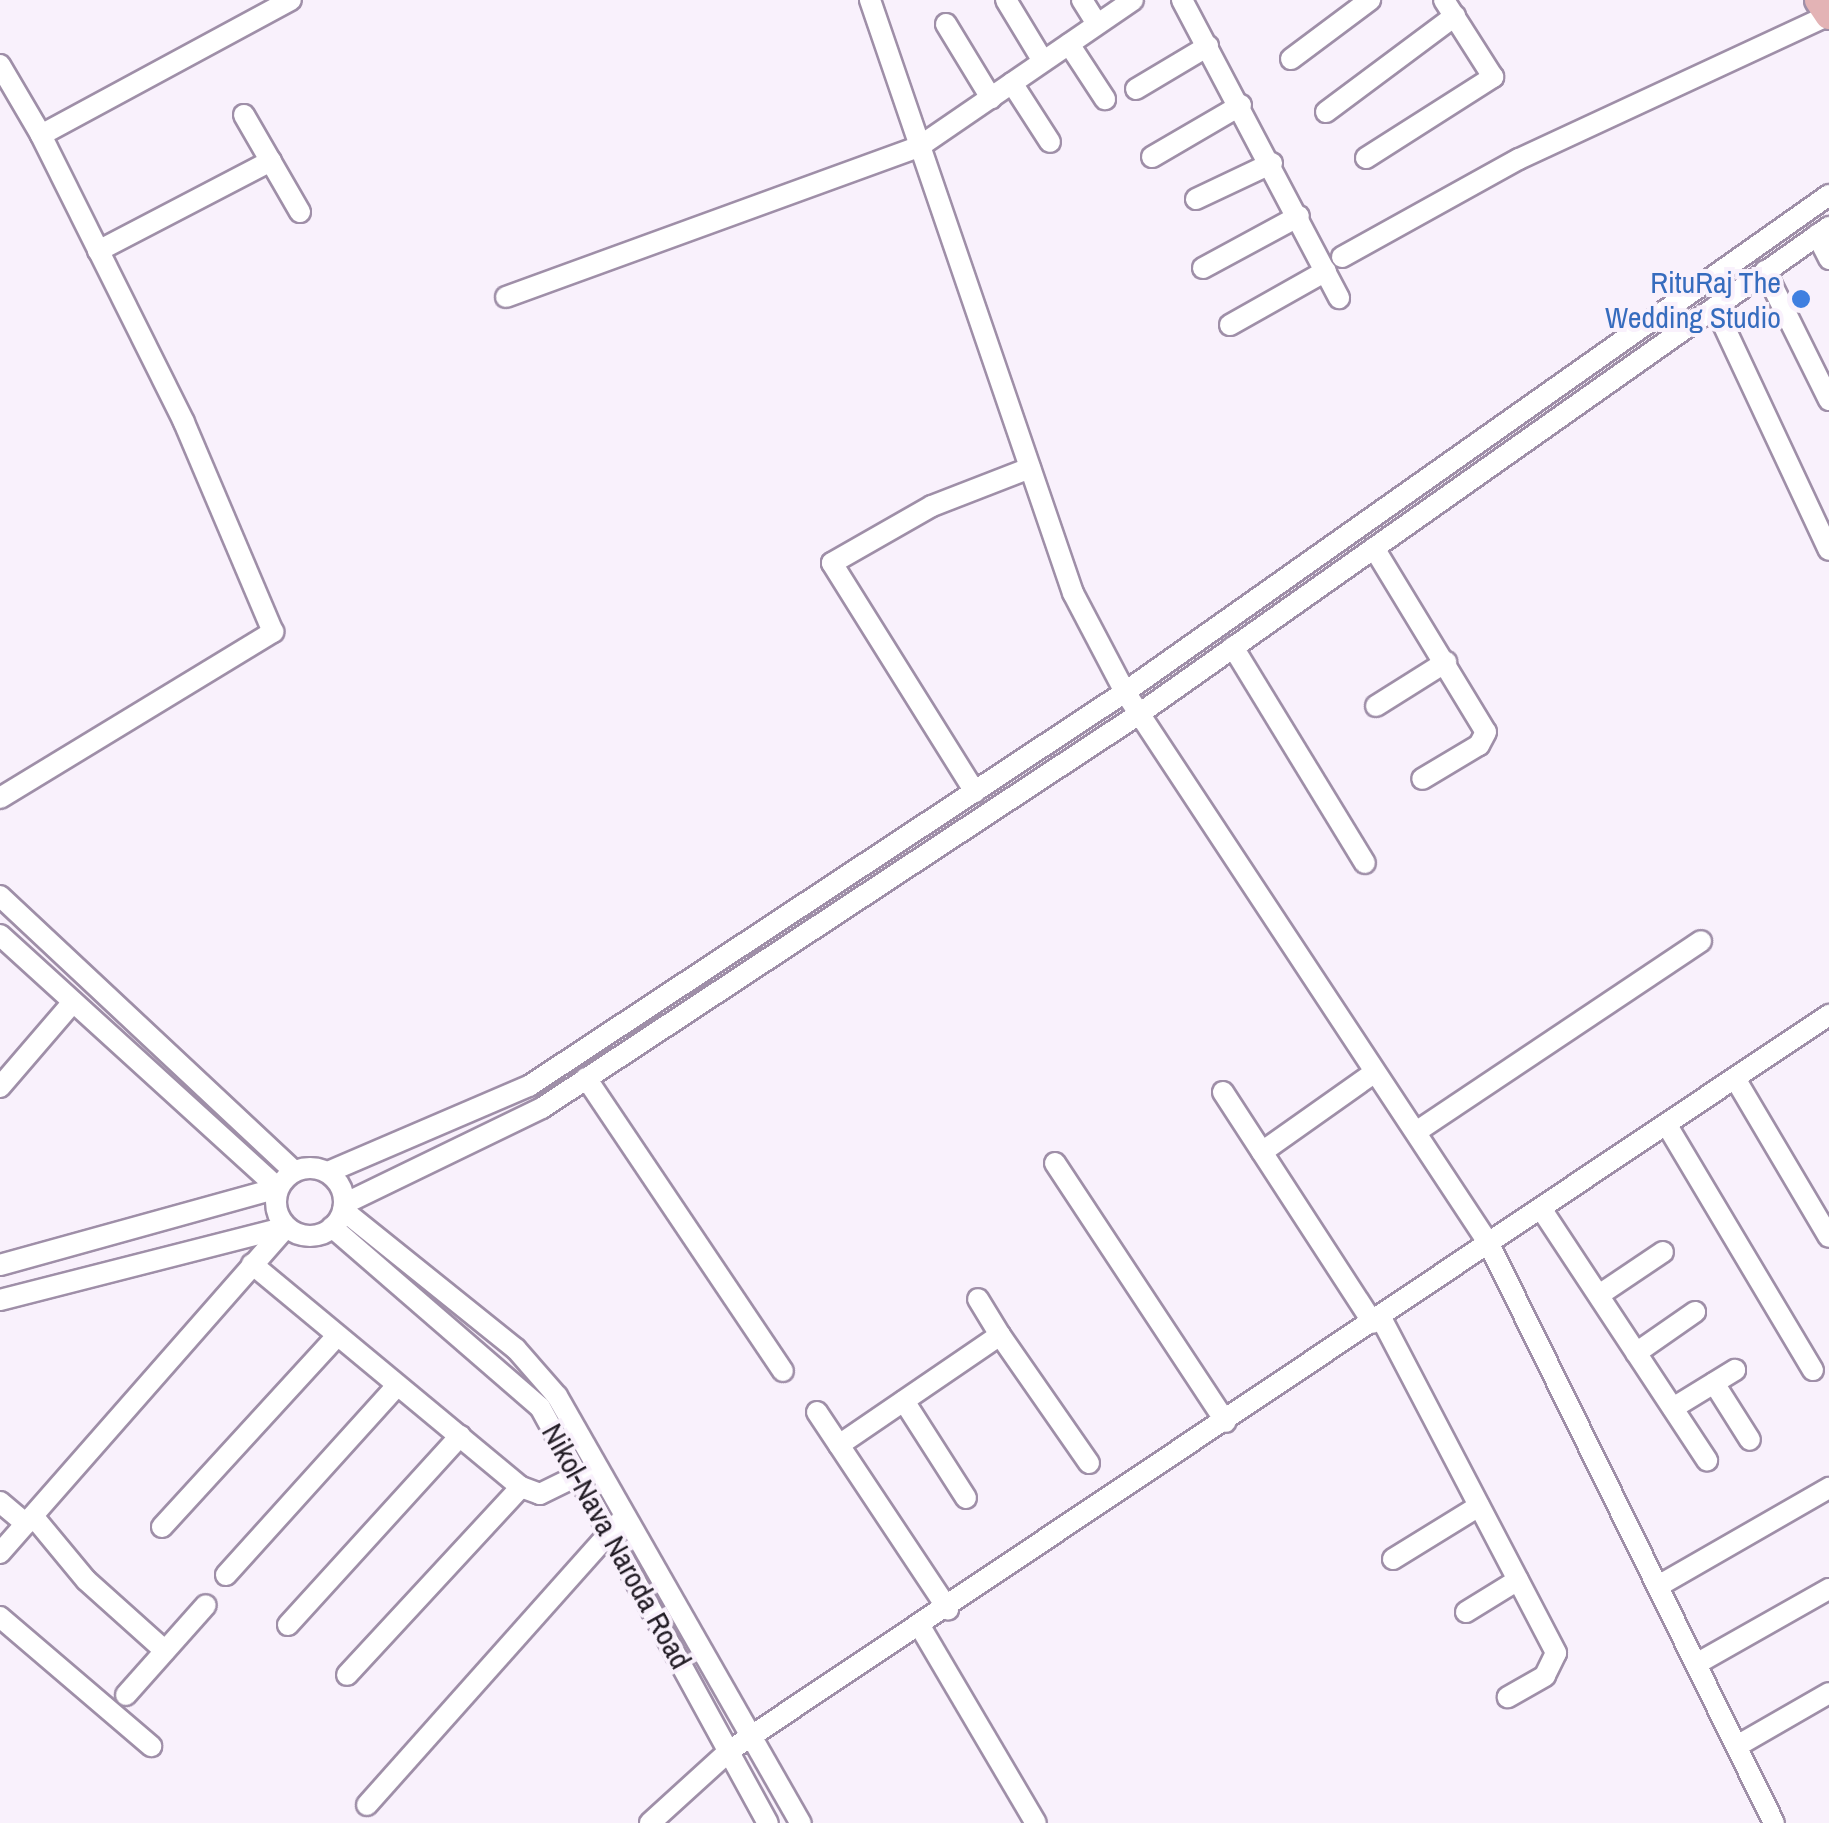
<!DOCTYPE html>
<html>
<head>
<meta charset="utf-8">
<style>
	body { margin:0 }
	#map { position:relative; width:1829px; height:1823px; overflow:hidden; background:#f9f1fc; font-family:"Archivo Narrow",sans-serif }
	div>[style] { position:absolute }
	.roads { filter:drop-shadow(2px 0 #9f8fa8) drop-shadow(-2px 0 #9f8fa8) drop-shadow(0 2px #9f8fa8) drop-shadow(0 -2px #9f8fa8) }
	.minor>* { height:20px; margin:-10px; padding:0 10px; transform-origin:10px; border-radius:10px; background:#fff }
	.minor>.ring { margin:-10px; padding:0; box-sizing:content-box; background:none; border:20px solid #fff; border-radius:50% }
	.major>* { height:28px; margin:-14px; padding:0 14px; transform-origin:14px; border-radius:14px; background:#e3b3b5 }
	.dots>* { width:28px; height:28px; translate:-50% -50%; box-sizing:border-box; border:5px solid #f9f1fc; border-radius:50% }
	span { translate:-50% -50%; white-space:nowrap; text-align:center; line-height:1.15; -webkit-text-stroke:8px #f9f1fc; paint-order:stroke }
	.shop-label { font-size:30px; color:#366cbe }
	.right { translate:-100% -50%; text-align:right }
	.street-label { font-size:30px; color:#211b24 }
</style>
</head>
<body>
<div id="map">
	<div class="roads">
		<div class="minor">
			<div style="left:870px;top:0;width:627px;rotate:71.1deg"></div>
			<div style="left:1073px;top:593px;width:112px;rotate:62.3deg"></div>
			<div style="left:1125px;top:692px;width:661px;rotate:56.6deg"></div>
			<div style="left:1489px;top:1244px;width:645px;rotate:63.79deg"></div>
			<div style="left:1006px;top:0;width:71px;rotate:58.8deg"></div>
			<div style="left:1082px;top:0;width:28px;rotate:58deg"></div>
			<div style="left:1182px;top:0;width:337px;rotate:62.2deg"></div>
			<div style="left:946px;top:24px;width:87px;rotate:58.7deg"></div>
			<div style="left:1069px;top:44px;width:66px;rotate:56.8deg"></div>
			<div style="left:1291px;top:59px;width:99px;rotate:-36.8deg"></div>
			<div style="left:0;top:65px;width:81px;rotate:59.6deg"></div>
			<div style="left:41px;top:135px;width:284px;rotate:-28.4deg"></div>
			<div style="left:1012px;top:83px;width:70px;rotate:57.2deg"></div>
			<div style="left:1136px;top:89px;width:84px;rotate:-30.8deg"></div>
			<div style="left:1326px;top:112px;width:161px;rotate:-36.7deg"></div>
			<div style="left:244px;top:115px;width:112px;rotate:60deg"></div>
			<div style="left:1152px;top:157px;width:103px;rotate:-30.3deg"></div>
			<div style="left:1366px;top:158px;width:151px;rotate:-32.5deg"></div>
			<div style="left:1493px;top:77px;width:91px;rotate:-122.5deg"></div>
			<div style="left:1196px;top:199px;width:84px;rotate:-25.3deg"></div>
			<div style="left:1817px;top:235px;width:27px;rotate:63deg"></div>
			<div style="left:98px;top:251px;width:195px;rotate:-27.5deg"></div>
			<div style="left:1342px;top:257px;width:202px;rotate:-29deg"></div>
			<div style="left:1519px;top:159px;width:342px;rotate:-24.9deg"></div>
			<div style="left:1203px;top:268px;width:109px;rotate:-28.4deg"></div>
			<div style="left:1765px;top:271px;width:144px;rotate:63.6deg"></div>
			<div style="left:506px;top:297px;width:441px;rotate:-20deg"></div>
			<div style="left:920px;top:146px;width:258px;rotate:-34.4deg"></div>
			<div style="left:1715px;top:307px;width:268px;rotate:64.9deg"></div>
			<div style="left:1230px;top:325px;width:110px;rotate:-29.4deg"></div>
			<div style="left:1374px;top:548px;width:215px;rotate:58.7deg"></div>
			<div style="left:1486px;top:732px;width:15px;rotate:118deg"></div>
			<div style="left:1479px;top:745px;width:66px;rotate:149.2deg"></div>
			<div style="left:1233px;top:647px;width:253px;rotate:58.6deg"></div>
			<div style="left:1376px;top:706px;width:83px;rotate:-32.2deg"></div>
			<div style="left:975px;top:792px;width:270px;rotate:-122deg"></div>
			<div style="left:832px;top:563px;width:115px;rotate:-29.7deg"></div>
			<div style="left:932px;top:506px;width:105px;rotate:-21.2deg"></div>
			<div style="left:0;top:798px;width:320px;rotate:-31.3deg"></div>
			<div style="left:273px;top:632px;width:228px;rotate:-113deg"></div>
			<div style="left:184px;top:422px;width:321px;rotate:-116.5deg"></div>
			<div style="left:0;top:896px;width:403px;rotate:43.1deg"></div>
			<div style="left:0;top:935px;width:376px;rotate:42.3deg"></div>
			<div style="left:586px;top:1078px;width:353px;rotate:56.1deg"></div>
			<div style="left:1736px;top:1080px;width:182px;rotate:59.4deg"></div>
			<div style="left:0;top:1087px;width:112px;rotate:-49.3deg"></div>
			<div style="left:1223px;top:1092px;width:275px;rotate:57deg"></div>
			<div style="left:1668px;top:1127px;width:283px;rotate:59.2deg"></div>
			<div style="left:1416px;top:1132px;width:343px;rotate:-33.8deg"></div>
			<div style="left:1262px;top:1152px;width:138px;rotate:-35.3deg"></div>
			<div style="left:1055px;top:1163px;width:310px;rotate:56.6deg"></div>
			<div class="ring" style="left:276px;top:1168px;width:48px;height:48px"></div>
			<div style="left:328px;top:1172px;width:219px;rotate:-23.2deg"></div>
			<div style="left:529px;top:1086px;width:714px;rotate:-33.47deg"></div>
			<div style="left:1125px;top:692px;width:862px;rotate:-35.22deg"></div>
			<div style="left:344px;top:1204px;width:220px;rotate:-25.9deg"></div>
			<div style="left:542px;top:1108px;width:715px;rotate:-33.42deg"></div>
			<div style="left:1139px;top:714px;width:845px;rotate:-35.21deg"></div>
			<div style="left:343px;top:1210px;width:222px;rotate:38.8deg"></div>
			<div style="left:516px;top:1349px;width:62px;rotate:48.9deg"></div>
			<div style="left:557px;top:1396px;width:492px;rotate:60.3deg"></div>
			<div style="left:1542px;top:1210px;width:300px;rotate:56.6deg"></div>
			<div style="left:332px;top:1227px;width:275px;rotate:40.9deg"></div>
			<div style="left:540px;top:1407px;width:474px;rotate:61.3deg"></div>
			<div style="left:252px;top:1264px;width:349px;rotate:39.7deg"></div>
			<div style="left:521px;top:1487px;width:256px;rotate:132.8deg"></div>
			<div style="left:0;top:1265px;width:288px;rotate:-15.5deg"></div>
			<div style="left:1599px;top:1295px;width:77px;rotate:-33.9deg"></div>
			<div style="left:0;top:1300px;width:295px;rotate:-14.3deg"></div>
			<div style="left:1381px;top:1318px;width:378px;rotate:62.4deg"></div>
			<div style="left:1556px;top:1653px;width:25px;rotate:116deg"></div>
			<div style="left:1545px;top:1676px;width:43px;rotate:150.4deg"></div>
			<div style="left:1000px;top:1335px;width:156px;rotate:55.2deg"></div>
			<div style="left:1636px;top:1353px;width:72px;rotate:-34.8deg"></div>
			<div style="left:1714px;top:1383px;width:67px;rotate:57.7deg"></div>
			<div style="left:904px;top:1401px;width:115px;rotate:57.4deg"></div>
			<div style="left:1673px;top:1408px;width:73px;rotate:-31.5deg"></div>
			<div style="left:817px;top:1412px;width:237px;rotate:56.4deg"></div>
			<div style="left:839px;top:1445px;width:195px;rotate:-34.3deg"></div>
			<div style="left:1000px;top:1335px;width:42px;rotate:-121.4deg"></div>
			<div style="left:521px;top:1487px;width:20px;rotate:20deg"></div>
			<div style="left:540px;top:1494px;width:46px;rotate:-26deg"></div>
			<div style="left:0;top:1502px;width:34px;rotate:40deg"></div>
			<div style="left:33px;top:1516px;width:83px;rotate:50.4deg"></div>
			<div style="left:86px;top:1580px;width:106px;rotate:41.9deg"></div>
			<div style="left:162px;top:1527px;width:256px;rotate:-47.5deg"></div>
			<div style="left:0;top:1553px;width:434px;rotate:-48.7deg"></div>
			<div style="left:1393px;top:1559px;width:101px;rotate:-31.6deg"></div>
			<div style="left:226px;top:1575px;width:253px;rotate:-47.9deg"></div>
			<div style="left:1660px;top:1585px;width:195px;rotate:-29.9deg"></div>
			<div style="left:1466px;top:1612px;width:61px;rotate:-31.6deg"></div>
			<div style="left:0;top:1617px;width:199px;rotate:40.5deg"></div>
			<div style="left:288px;top:1625px;width:256px;rotate:-47.7deg"></div>
			<div style="left:921px;top:1628px;width:226px;rotate:59.5deg"></div>
			<div style="left:1698px;top:1663px;width:150px;rotate:-29.5deg"></div>
			<div style="left:126px;top:1695px;width:120px;rotate:-48.4deg"></div>
			<div style="left:1737px;top:1746px;width:106px;rotate:-29.9deg"></div>
			<div style="left:367px;top:1805px;width:378px;rotate:-48.3deg"></div>
			<div style="left:650px;top:1823px;width:107px;rotate:-42.3deg"></div>
			<div style="left:729px;top:1751px;width:1324px;rotate:-33.79deg"></div>
		</div>
		<div class="major">
			<div style="left:1819px;top:0;width:18px;rotate:56deg"></div>
		</div>
	</div>
	<div class="dots">
		<div style="left:1801px;top:299px;background:#3f7fe0"></div>
	</div>
	<div class="shop-label">
		<span class="right" style="left:1781px;top:299px">RituRaj The<br>Wedding Studio</span>
	</div>
	<div class="street-label">
		<span style="left:617px;top:1546px;rotate:61deg">Nikol-Nava Naroda Road</span>
	</div>
</div>
</body>
</html>
